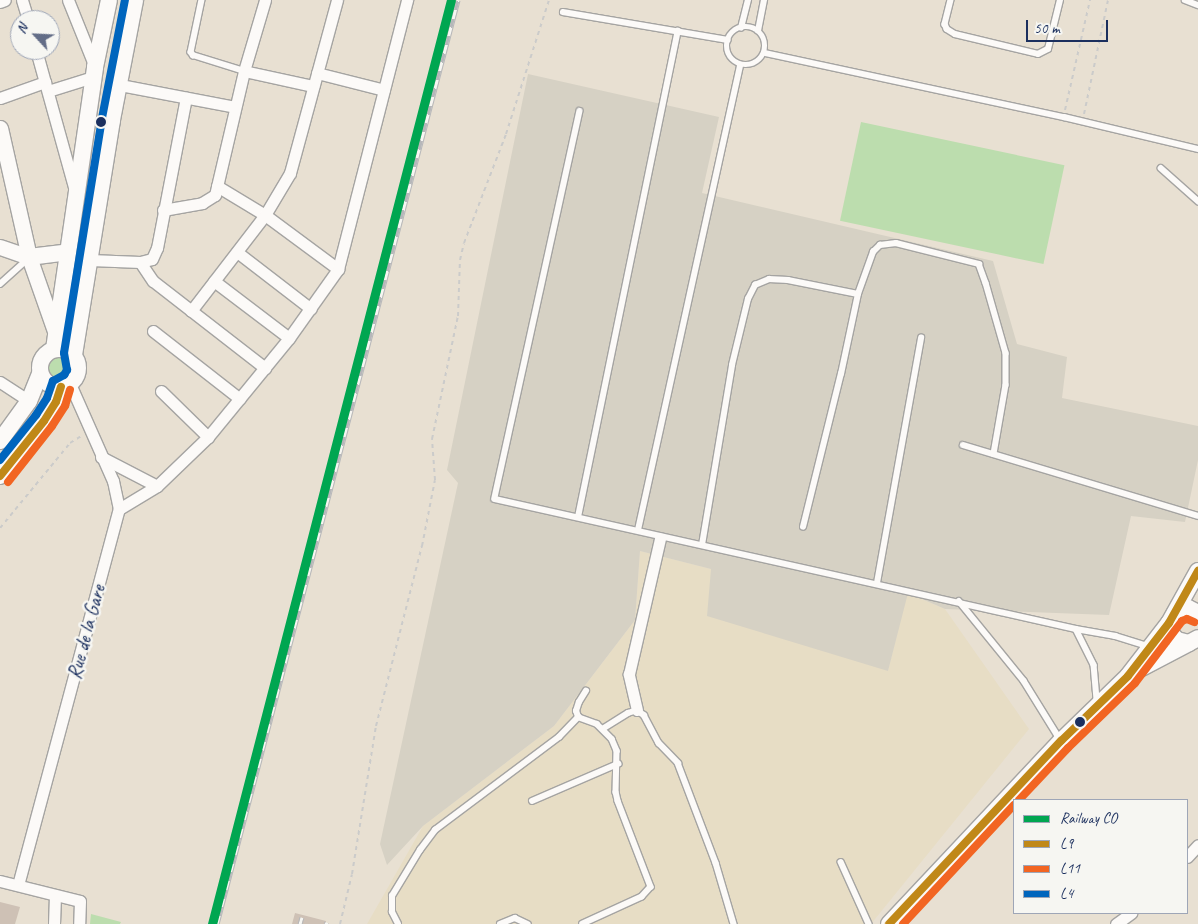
<!DOCTYPE html>
<html>
<head>
<meta charset="utf-8">
<style>
	body { margin:0 }
	#map { position:relative; width:1198px; height:924px; overflow:hidden; background:#e8e0d2; font-family:Caveat,sans-serif }
	div>[style] { position:absolute }
	.built>* { inset:0; background:#e7ddc5 }
	.industrial>* { inset:0; background:#d6d1c4 }
	.green>* { inset:0; background:#bcddae; transform-origin:0 0 }
	.round { border-radius:50% }
	.building>* { inset:0; background:#cec1b5 }
	.path>* { height:2px; margin-top:-1px; transform-origin:0; background:repeating-linear-gradient(90deg,#cbcbca 0 4px,transparent 0 8px) }
	.roads { filter:drop-shadow(1px 0 #a5a4a2) drop-shadow(-1px 0 #a5a4a2) drop-shadow(0 1px #a5a4a2) drop-shadow(0 -1px #a5a4a2) }
	.service>* { height:5.5px; margin:-2.75px; padding:0 2.75px; transform-origin:2.75px; border-radius:2.75px; background:#fcfaf8 }
	.service>.ring { margin:-2.75px; padding:0; box-sizing:content-box; background:none; border:5.5px solid #fcfaf8; border-radius:50% }
	.minor>* { height:11px; margin:-5.5px; padding:0 5.5px; transform-origin:5.5px; border-radius:5.5px; background:#fcfaf8 }
	.tertiary>* { height:15px; margin:-7.5px; padding:0 7.5px; transform-origin:7.5px; border-radius:7.5px; background:#fcfaf8 }
	.secondary>* { height:16px; margin:-8px; padding:0 8px; transform-origin:8px; border-radius:8px; background:#fcfaf8 }
	.secondary>.ring { margin:-8px; padding:0; box-sizing:content-box; background:none; border:16px solid #fcfaf8; border-radius:50% }
	.rail>* { height:5px; margin-top:-2.5px; transform-origin:0; background:repeating-linear-gradient(90deg,#f6f6f2 0 9px,#b6b7ba 0 18px); box-sizing:border-box; border-block:1px solid #b6b7ba }
	.bus-1>* { height:8px; margin:-4px; padding:0 4px; transform-origin:4px; border-radius:4px; background:#c08818 }
	.bus-2>* { height:8px; margin:-4px; padding:0 4px; transform-origin:4px; border-radius:4px; background:#f26522 }
	.bus-3>* { height:8px; margin:-4px; padding:0 4px; transform-origin:4px; border-radius:4px; background:#0065bd }
	.rail-1>* { height:9px; margin:-4.5px; padding:0 4.5px; transform-origin:4.5px; border-radius:4.5px; background:#00a651 }
	.dots>* { width:14px; height:14px; translate:-50% -50%; box-sizing:border-box; border:2px solid #f6f6f2; border-radius:50% }
	span { translate:-50% -50%; white-space:nowrap; text-align:center; line-height:1.15; -webkit-text-stroke:5px #f6f6f2; paint-order:stroke }
	.street-label { font-size:20px; color:#1b2f5e }
	.legend { position:absolute; left:1013px; top:799px; width:175px; height:115px; box-sizing:border-box; background:#f6f6f2; border:1px solid #9ea6b7; margin:0; padding:6px 9px; list-style:none; font-size:15px; color:#1b2f5e }
	.legend li { display:flex; align-items:center; gap:10px; height:25px }
	.legend b { width:25px; border:1px solid #9ea6b7 }
	.north { position:absolute; left:10px; top:10px; width:50px; height:50px; box-sizing:border-box; background:#f6f6f2; border:1px solid #9ea6b7; border-radius:50%; rotate:295deg; font-size:14px; font-weight:700; line-height:20px; text-align:center; color:#1b2f5e }
	.north::after { content:''; display:block; margin:auto; width:18px; height:22px; background:#636d87; clip-path:polygon(50% 0,100% 100%,50% 72%,0 100%) }
	.scale { position:absolute; left:1026px; top:20px; width:82px; height:22px; box-sizing:border-box; border:2px solid #1b2f5e; border-top:0; padding-left:6px; font-size:15px; line-height:18px; white-space:nowrap; color:#1b2f5e; -webkit-text-stroke:4px #f6f6f2; paint-order:stroke }
</style>
</head>
<body>
<div id="map">
	<div class="built">
		<div style="clip-path:polygon(640px 551px,711px 569px,888px 671px,907px 593px,945px 609px,1029px 729px,871px 924px,367px 924px,423px 826px,554px 726px,635px 620px)"></div>
	</div>
	<div class="industrial">
		<div style="clip-path:polygon(528px 74px,719px 117px,702px 193px,993px 261px,1017px 344px,1067px 357px,1062px 398px,1198px 426px,1198px 460px,1185px 522px,1131px 516px,1109px 615px,945px 609px,908px 593px,888px 671px,707px 616px,711px 569px,640px 551px,635px 620px,554px 726px,423px 826px,387px 865px,380px 844px,458px 483px,447px 470px)"></div>
	</div>
	<div class="green">
		<div style="left:861px;top:122px;width:208px;height:101px;rotate:12deg"></div>
		<div class="round" style="left:46px;top:356px;width:24px;height:24px"></div>
		<div style="clip-path:polygon(91px 914px,121px 922px,120px 924px,90px 924px)"></div>
	</div>
	<div class="building">
		<div style="clip-path:polygon(0 902px,20px 907px,15px 924px,0 924px)"></div>
		<div style="clip-path:polygon(295px 913px,326px 921px,326px 924px,292px 924px)"></div>
	</div>
	<div class="path">
		<div style="left:1065px;top:110px;width:113px;rotate:-77.2deg"></div>
		<div style="left:1084px;top:114px;width:116px;rotate:-78.1deg"></div>
		<div style="left:0;top:528px;width:110px;rotate:-50.5deg"></div>
		<div style="left:70px;top:443px;width:13px;rotate:-32deg"></div>
		<div style="left:340px;top:924px;width:51px;rotate:-76.5deg"></div>
		<div style="left:352px;top:874px;width:150px;rotate:-80.8deg"></div>
		<div style="left:376px;top:726px;width:186px;rotate:-75.7deg"></div>
		<div style="left:422px;top:546px;width:67px;rotate:-78.9deg"></div>
		<div style="left:435px;top:480px;width:41px;rotate:-94.2deg"></div>
		<div style="left:432px;top:439px;width:126px;rotate:-78.1deg"></div>
		<div style="left:458px;top:316px;width:56px;rotate:-88deg"></div>
		<div style="left:460px;top:260px;width:17px;rotate:-77deg"></div>
		<div style="left:464px;top:243px;width:117px;rotate:-68.9deg"></div>
		<div style="left:506px;top:134px;width:141px;rotate:-72.2deg"></div>
	</div>
	<div class="roads">
		<div class="service">
			<div style="left:202px;top:0;width:53px;rotate:101.9deg"></div>
			<div style="left:191px;top:52px;width:4px;rotate:56deg"></div>
			<div style="left:193px;top:55px;width:53px;rotate:17.4deg"></div>
			<div style="left:951px;top:0;width:25px;rotate:104deg"></div>
			<div style="left:945px;top:24px;width:5px;rotate:68deg"></div>
			<div style="left:947px;top:29px;width:9px;rotate:32deg"></div>
			<div style="left:955px;top:34px;width:85px;rotate:13.5deg"></div>
			<div style="left:1038px;top:54px;width:11px;rotate:-27deg"></div>
			<div style="left:1048px;top:49px;width:50px;rotate:-76.2deg"></div>
			<div style="left:1185px;top:0;width:14px;rotate:21deg"></div>
			<div style="left:563px;top:12px;width:167px;rotate:9.6deg"></div>
			<div class="ring" style="left:727px;top:27px;width:32.5px;height:32.5px"></div>
			<div style="left:741px;top:28px;width:29px;rotate:-76deg"></div>
			<div style="left:758px;top:31px;width:32px;rotate:-79deg"></div>
			<div style="left:765px;top:53px;width:306px;rotate:12.1deg"></div>
			<div style="left:1064px;top:117px;width:138px;rotate:13.4deg"></div>
			<div style="left:580px;top:111px;width:397px;rotate:102.4deg"></div>
			<div style="left:495px;top:499px;width:595px;rotate:12.61deg"></div>
			<div style="left:1076px;top:629px;width:40px;rotate:10deg"></div>
			<div style="left:1115px;top:636px;width:34px;rotate:17deg"></div>
			<div style="left:1161px;top:168px;width:50px;rotate:41.7deg"></div>
			<div style="left:0;top:284px;width:38px;rotate:-42deg"></div>
			<div style="left:963px;top:445px;width:245px;rotate:16.8deg"></div>
			<div style="left:578px;top:517px;width:496px;rotate:-78.4deg"></div>
			<div style="left:803px;top:527px;width:158px;rotate:-76.1deg"></div>
			<div style="left:841px;top:374px;width:82px;rotate:-78deg"></div>
			<div style="left:858px;top:294px;width:45px;rotate:-70.3deg"></div>
			<div style="left:873px;top:252px;width:10px;rotate:-45deg"></div>
			<div style="left:880px;top:245px;width:16px;rotate:-7deg"></div>
			<div style="left:896px;top:243px;width:86px;rotate:14.2deg"></div>
			<div style="left:979px;top:264px;width:20px;rotate:70deg"></div>
			<div style="left:986px;top:283px;width:73px;rotate:74.1deg"></div>
			<div style="left:1006px;top:353px;width:32px;rotate:90deg"></div>
			<div style="left:1006px;top:385px;width:70px;rotate:99.9deg"></div>
			<div style="left:638px;top:530px;width:476px;rotate:-77.6deg"></div>
			<div style="left:702px;top:545px;width:182px;rotate:-80.5deg"></div>
			<div style="left:732px;top:365px;width:68px;rotate:-76.4deg"></div>
			<div style="left:748px;top:299px;width:16px;rotate:-63deg"></div>
			<div style="left:755px;top:285px;width:15px;rotate:-23deg"></div>
			<div style="left:769px;top:279px;width:19px;rotate:3deg"></div>
			<div style="left:788px;top:280px;width:71px;rotate:11.3deg"></div>
			<div style="left:877px;top:583px;width:249px;rotate:-79.8deg"></div>
			<div style="left:959px;top:601px;width:103px;rotate:50.9deg"></div>
			<div style="left:1024px;top:681px;width:68px;rotate:58.2deg"></div>
			<div style="left:1076px;top:629px;width:40px;rotate:63.4deg"></div>
			<div style="left:1094px;top:665px;width:35px;rotate:85deg"></div>
			<div style="left:578px;top:717px;width:20px;rotate:20deg"></div>
			<div style="left:597px;top:724px;width:21px;rotate:45deg"></div>
			<div style="left:612px;top:739px;width:13px;rotate:67deg"></div>
			<div style="left:617px;top:751px;width:41px;rotate:91.4deg"></div>
			<div style="left:616px;top:792px;width:9px;rotate:77deg"></div>
			<div style="left:618px;top:801px;width:92px;rotate:69deg"></div>
			<div style="left:651px;top:887px;width:13px;rotate:132deg"></div>
			<div style="left:642px;top:897px;width:65px;rotate:155.4deg"></div>
			<div style="left:578px;top:717px;width:6px;rotate:-108deg"></div>
			<div style="left:576px;top:711px;width:9px;rotate:-72deg"></div>
			<div style="left:579px;top:702px;width:13px;rotate:-58deg"></div>
			<div style="left:604px;top:728px;width:28px;rotate:-32deg"></div>
			<div style="left:628px;top:713px;width:9px;rotate:-18deg"></div>
			<div style="left:637px;top:710px;width:9px;rotate:36deg"></div>
			<div style="left:644px;top:715px;width:32px;rotate:62deg"></div>
			<div style="left:659px;top:743px;width:28px;rotate:46deg"></div>
			<div style="left:678px;top:763px;width:107px;rotate:69.2deg"></div>
			<div style="left:716px;top:863px;width:64px;rotate:73.6deg"></div>
			<div style="left:532px;top:801px;width:94px;rotate:-23.3deg"></div>
			<div style="left:841px;top:862px;width:68px;rotate:65.7deg"></div>
			<div style="left:398px;top:924px;width:13px;rotate:-117deg"></div>
			<div style="left:392px;top:912px;width:16px;rotate:-90deg"></div>
			<div style="left:392px;top:896px;width:54px;rotate:-58.7deg"></div>
			<div style="left:420px;top:850px;width:25px;rotate:-53deg"></div>
			<div style="left:435px;top:830px;width:155px;rotate:-36.9deg"></div>
			<div style="left:559px;top:737px;width:28px;rotate:-46deg"></div>
			<div style="left:500px;top:924px;width:16px;rotate:-22deg"></div>
			<div style="left:515px;top:918px;width:14px;rotate:25deg"></div>
		</div>
		<div class="minor">
			<div style="left:22px;top:0;width:21px;rotate:73deg"></div>
			<div style="left:68px;top:0;width:72px;rotate:68.1deg"></div>
			<div style="left:0;top:2px;width:5px;rotate:-22deg"></div>
			<div style="left:36px;top:50px;width:146px;rotate:74.5deg"></div>
			<div style="left:244px;top:71px;width:71px;rotate:12.3deg"></div>
			<div style="left:317px;top:73px;width:69px;rotate:14.2deg"></div>
			<div style="left:120px;top:85px;width:117px;rotate:10.8deg"></div>
			<div style="left:48px;top:91px;width:47px;rotate:-17.3deg"></div>
			<div style="left:0;top:98px;width:48px;rotate:-19.6deg"></div>
			<div style="left:217px;top:186px;width:56px;rotate:31.1deg"></div>
			<div style="left:265px;top:215px;width:91px;rotate:36.5deg"></div>
			<div style="left:163px;top:210px;width:40px;rotate:-10deg"></div>
			<div style="left:202px;top:203px;width:15px;rotate:-32deg"></div>
			<div style="left:215px;top:195px;width:127px;rotate:-76.8deg"></div>
			<div style="left:244px;top:71px;width:74px;rotate:-73.5deg"></div>
			<div style="left:237px;top:252px;width:93px;rotate:37.6deg"></div>
			<div style="left:90px;top:260px;width:50px;rotate:2.3deg"></div>
			<div style="left:140px;top:262px;width:12px;rotate:-14deg"></div>
			<div style="left:152px;top:259px;width:12px;rotate:-66deg"></div>
			<div style="left:157px;top:248px;width:153px;rotate:-79.1deg"></div>
			<div style="left:140px;top:262px;width:23px;rotate:56deg"></div>
			<div style="left:153px;top:281px;width:142px;rotate:37.8deg"></div>
			<div style="left:214px;top:281px;width:94px;rotate:37.2deg"></div>
			<div style="left:191px;top:311px;width:121px;rotate:-52.4deg"></div>
			<div style="left:265px;top:215px;width:49px;rotate:-59.2deg"></div>
			<div style="left:290px;top:173px;width:179px;rotate:-74.8deg"></div>
			<div style="left:153px;top:331px;width:110px;rotate:38deg"></div>
			<div style="left:0;top:382px;width:35px;rotate:33deg"></div>
			<div style="left:161px;top:391px;width:66px;rotate:44.4deg"></div>
			<div style="left:101px;top:457px;width:63px;rotate:27.4deg"></div>
			<div style="left:119px;top:509px;width:44px;rotate:-31.2deg"></div>
			<div style="left:157px;top:486px;width:71px;rotate:-43.9deg"></div>
			<div style="left:208px;top:437px;width:128px;rotate:-50.7deg"></div>
			<div style="left:289px;top:338px;width:85px;rotate:-54.6deg"></div>
			<div style="left:338px;top:269px;width:278px;rotate:-75.6deg"></div>
			<div style="left:637px;top:710px;width:37px;rotate:-103deg"></div>
			<div style="left:629px;top:674px;width:139px;rotate:-77.1deg"></div>
			<div style="left:1187px;top:857px;width:16px;rotate:-47deg"></div>
			<div style="left:0;top:881px;width:82px;rotate:14deg"></div>
			<div style="left:80px;top:901px;width:23px;rotate:92deg"></div>
			<div style="left:18px;top:885px;width:389px;rotate:-75deg"></div>
			<div style="left:119px;top:509px;width:29px;rotate:-102deg"></div>
			<div style="left:113px;top:481px;width:106px;rotate:-113.9deg"></div>
			<div style="left:54px;top:924px;width:29px;rotate:-88deg"></div>
			<div style="left:1116px;top:924px;width:19px;rotate:-36deg"></div>
		</div>
		<div class="tertiary">
			<div style="left:0;top:128px;width:132px;rotate:77.3deg"></div>
			<div style="left:0;top:247px;width:31px;rotate:19deg"></div>
			<div style="left:29px;top:257px;width:82px;rotate:70.7deg"></div>
			<div style="left:56px;top:334px;width:17px;rotate:59deg"></div>
		</div>
		<div class="secondary">
			<div style="left:29px;top:257px;width:38px;rotate:-7deg"></div>
			<div class="ring" style="left:40px;top:349px;width:22px;height:22px"></div>
			<div style="left:54px;top:349px;width:285px;rotate:-81.7deg"></div>
			<div style="left:95px;top:67px;width:68px;rotate:-78.2deg"></div>
			<div style="left:74px;top:355px;width:238px;rotate:-80.8deg"></div>
			<div style="left:112px;top:120px;width:122px;rotate:-79.1deg"></div>
			<div style="left:0;top:441px;width:49px;rotate:-54.1deg"></div>
			<div style="left:29px;top:401px;width:29px;rotate:-68deg"></div>
			<div style="left:0;top:476px;width:70px;rotate:-51.3deg"></div>
			<div style="left:44px;top:421px;width:22px;rotate:-58deg"></div>
			<div style="left:56px;top:402px;width:16px;rotate:-72deg"></div>
			<div style="left:1198px;top:571px;width:60px;rotate:119.1deg"></div>
			<div style="left:1169px;top:623px;width:12px;rotate:76deg"></div>
			<div style="left:1172px;top:635px;width:7px;rotate:45deg"></div>
			<div style="left:1177px;top:640px;width:12px;rotate:14deg"></div>
			<div style="left:1189px;top:643px;width:10px;rotate:-29deg"></div>
			<div style="left:1175px;top:613px;width:14px;rotate:-21deg"></div>
			<div style="left:1188px;top:608px;width:11px;rotate:27deg"></div>
			<div style="left:1134px;top:672px;width:62px;rotate:-27.8deg"></div>
			<div style="left:889px;top:924px;width:251px;rotate:-46.8deg"></div>
			<div style="left:1061px;top:741px;width:93px;rotate:-44.1deg"></div>
			<div style="left:1128px;top:676px;width:67px;rotate:-52.3deg"></div>
		</div>
	</div>
	<div class="rail">
		<div style="left:217px;top:924px;width:955px;rotate:-75.38deg"></div>
		<div style="left:300px;top:924px;width:7px;rotate:-74deg"></div>
		<div style="left:326px;top:924px;width:2px;rotate:-63deg"></div>
	</div>
	<div class="bus-1">
		<div style="left:0;top:476px;width:70px;rotate:-51.3deg"></div>
		<div style="left:44px;top:421px;width:22px;rotate:-58deg"></div>
		<div style="left:56px;top:402px;width:16px;rotate:-72deg"></div>
		<div style="left:889px;top:924px;width:251px;rotate:-46.8deg"></div>
		<div style="left:1061px;top:741px;width:93px;rotate:-44.1deg"></div>
		<div style="left:1128px;top:676px;width:67px;rotate:-52.3deg"></div>
		<div style="left:1169px;top:623px;width:60px;rotate:-60.9deg"></div>
	</div>
	<div class="bus-2">
		<div style="left:8px;top:482px;width:71px;rotate:-51.8deg"></div>
		<div style="left:52px;top:426px;width:24px;rotate:-57deg"></div>
		<div style="left:65px;top:406px;width:17px;rotate:-73deg"></div>
		<div style="left:1019px;top:800px;width:71px;rotate:-46.7deg"></div>
		<div style="left:1068px;top:748px;width:93px;rotate:-44.1deg"></div>
		<div style="left:1135px;top:683px;width:78px;rotate:-52.8deg"></div>
		<div style="left:1182px;top:621px;width:5px;rotate:-22deg"></div>
		<div style="left:1187px;top:619px;width:8px;rotate:23deg"></div>
		<div style="left:903px;top:924px;width:163px;rotate:-47deg"></div>
	</div>
	<div class="bus-3">
		<div style="left:0;top:460px;width:58px;rotate:-51.3deg"></div>
		<div style="left:36px;top:415px;width:20px;rotate:-57deg"></div>
		<div style="left:47px;top:398px;width:18px;rotate:-71deg"></div>
		<div style="left:53px;top:381px;width:13px;rotate:-29deg"></div>
		<div style="left:64px;top:375px;width:6px;rotate:-59deg"></div>
		<div style="left:67px;top:370px;width:17px;rotate:-100deg"></div>
		<div style="left:64px;top:353px;width:238px;rotate:-80.8deg"></div>
		<div style="left:102px;top:118px;width:120px;rotate:-79deg"></div>
	</div>
	<div class="rail-1">
		<div style="left:212px;top:924px;width:954px;rotate:-75.5deg"></div>
	</div>
	<div class="dots">
		<div style="left:101px;top:122px;background:#1b2f5e"></div>
		<div style="left:1080px;top:722px;background:#1b2f5e"></div>
	</div>
	<div class="street-label">
		<span style="left:86px;top:632px;rotate:-75deg">Rue de la Gare</span>
	</div>
	<ul class="legend">
	<li><b style="height:6px;background:#00a651"></b>Railway CO</li>
	<li><b style="height:6px;background:#c08818"></b>L9</li>
	<li><b style="height:6px;background:#f26522"></b>L11</li>
	<li><b style="height:6px;background:#0065bd"></b>L4</li>
	</ul>
	<div class="north">N</div>
	<div class="scale">50 m</div>
</div>
</body>
</html>
